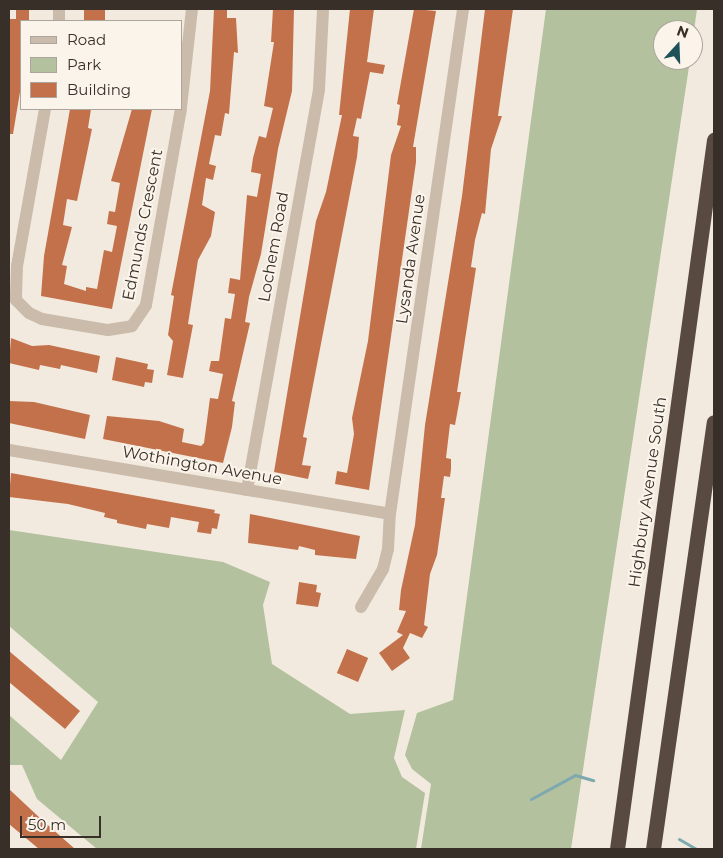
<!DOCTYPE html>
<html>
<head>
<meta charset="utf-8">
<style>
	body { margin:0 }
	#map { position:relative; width:723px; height:858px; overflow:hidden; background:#f2eade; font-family:Montserrat,sans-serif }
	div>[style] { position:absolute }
	.green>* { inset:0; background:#b3c19e }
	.stream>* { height:3px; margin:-1.5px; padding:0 1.5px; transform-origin:1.5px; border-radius:1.5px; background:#7da9af }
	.building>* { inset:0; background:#c3714b; transform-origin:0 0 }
	.minor>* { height:12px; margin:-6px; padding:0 6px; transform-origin:6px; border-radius:6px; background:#cabbaa }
	.motorway>* { height:15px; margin:-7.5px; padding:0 7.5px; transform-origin:7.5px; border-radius:7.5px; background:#594a41 }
	span { translate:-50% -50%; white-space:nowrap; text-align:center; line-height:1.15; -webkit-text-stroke:4px #faf4eb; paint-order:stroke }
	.street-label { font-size:16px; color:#382f29 }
	.frame { position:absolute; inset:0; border:10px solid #382f29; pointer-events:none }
	.legend { position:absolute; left:20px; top:20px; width:162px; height:90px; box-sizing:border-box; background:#faf4eb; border:1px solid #aca59d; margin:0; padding:6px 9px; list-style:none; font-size:15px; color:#382f29 }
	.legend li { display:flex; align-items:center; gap:10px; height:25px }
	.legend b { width:25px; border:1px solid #aca59d }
	.north { position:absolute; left:653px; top:20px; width:50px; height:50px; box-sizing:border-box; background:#faf4eb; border:1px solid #aca59d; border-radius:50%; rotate:20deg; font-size:14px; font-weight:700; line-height:20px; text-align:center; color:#382f29 }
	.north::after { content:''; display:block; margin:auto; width:18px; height:22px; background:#1f5159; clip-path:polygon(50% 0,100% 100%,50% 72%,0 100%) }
	.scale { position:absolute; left:20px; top:816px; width:81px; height:22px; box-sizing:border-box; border:2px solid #382f29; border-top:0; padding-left:6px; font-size:15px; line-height:18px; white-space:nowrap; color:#382f29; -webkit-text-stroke:4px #faf4eb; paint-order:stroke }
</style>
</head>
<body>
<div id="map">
	<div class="green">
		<div style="clip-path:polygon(546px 9px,697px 9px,693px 38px,693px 30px,663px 30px,663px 60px,690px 60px,571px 849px,421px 849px,431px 784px,412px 769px,405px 755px,417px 713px,453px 700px)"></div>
		<div style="clip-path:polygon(9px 530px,223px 562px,270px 582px,263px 605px,272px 664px,350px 714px,405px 710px,394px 758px,402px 777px,425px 793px,416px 849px,97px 849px,37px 799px,22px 765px,9px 765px,9px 715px,61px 760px,98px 702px,9px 626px)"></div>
	</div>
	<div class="stream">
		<div style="left:531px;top:799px;width:50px;rotate:-28.6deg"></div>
		<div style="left:575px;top:775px;width:19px;rotate:16deg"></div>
		<div style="left:679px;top:839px;width:20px;rotate:30deg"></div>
	</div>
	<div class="building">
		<div style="clip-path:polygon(16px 9px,29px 9px,29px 21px,21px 21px,21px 86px,13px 134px,9px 134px,9px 19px,16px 19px)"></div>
		<div style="left:84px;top:9px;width:21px;height:11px"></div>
		<div style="clip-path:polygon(214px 9px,227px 9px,227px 18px,236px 18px,238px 53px,234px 52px,229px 114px,225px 113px,221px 136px,215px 135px,209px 164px,216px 166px,213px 180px,206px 178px,202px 205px,215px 212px,211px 236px,198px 260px,188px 324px,193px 325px,183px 378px,167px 375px,173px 341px,168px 335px,174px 296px,171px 295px,210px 91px)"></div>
		<div style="clip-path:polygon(273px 9px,294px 9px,292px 91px,278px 149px,261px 254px,249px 297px,245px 322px,250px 323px,232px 401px,235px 402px,232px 427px,223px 463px,103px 439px,107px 416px,159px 421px,184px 429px,182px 442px,201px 446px,204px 443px,210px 398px,218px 399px,223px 374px,209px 371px,211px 361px,219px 361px,225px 318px,231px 319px,235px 294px,228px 293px,230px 278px,240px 280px,247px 195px,257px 197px,261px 174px,251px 172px,253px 158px,259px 136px,266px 138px,273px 108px,264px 106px,274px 42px,271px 42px)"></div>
		<div style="clip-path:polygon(350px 9px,374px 9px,367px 62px,385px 65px,383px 74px,370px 72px,361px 119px,357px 118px,353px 136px,359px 137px,357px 157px,303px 437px,307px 438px,302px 465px,311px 466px,308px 479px,274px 472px,316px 221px,326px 192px,342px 115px,339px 115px)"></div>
		<div style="clip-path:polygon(414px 9px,436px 11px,413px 147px,416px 147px,416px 162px,369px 490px,335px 484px,337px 471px,347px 473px,354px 434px,352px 418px,368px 341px,391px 155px,401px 126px,397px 125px,400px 105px,397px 104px)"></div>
		<div style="clip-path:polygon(485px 9px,513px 9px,498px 116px,502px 116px,491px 149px,485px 214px,482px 213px,475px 240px,471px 267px,476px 268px,457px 392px,461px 392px,455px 425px,450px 424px,446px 458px,451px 459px,451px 469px,450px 477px,444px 476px,441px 498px,445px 498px,437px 555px,430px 574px,424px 625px,428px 627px,422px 638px,410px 633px,403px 648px,410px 658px,392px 671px,379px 653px,403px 635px,397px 632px,406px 611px,399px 610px,401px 590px,415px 525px,425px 425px,462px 196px)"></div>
		<div style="clip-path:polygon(70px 109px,91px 109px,88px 128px,92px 129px,77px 201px,67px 199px,63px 225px,72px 227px,62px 265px,67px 266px,64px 284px,86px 291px,86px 287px,97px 289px,104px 250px,112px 252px,117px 226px,107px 224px,109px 211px,115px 212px,120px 183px,111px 181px,132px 109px,152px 109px,112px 309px,41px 296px,44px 256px)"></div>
		<div style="clip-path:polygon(11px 338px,32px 346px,49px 345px,100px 356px,97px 373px,61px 365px,60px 369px,40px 365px,39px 370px,9px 363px)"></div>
		<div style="clip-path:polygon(116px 357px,148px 364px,147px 369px,154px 370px,152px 383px,145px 382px,144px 387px,112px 380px)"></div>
		<div style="clip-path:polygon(9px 401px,34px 402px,90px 415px,85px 439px,9px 423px)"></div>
		<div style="clip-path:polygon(11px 473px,215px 510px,214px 513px,220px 514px,217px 529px,212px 528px,211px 534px,197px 532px,199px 522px,171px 517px,169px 528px,147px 524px,146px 529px,117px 523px,117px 520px,104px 517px,105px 513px,68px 504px,9px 497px)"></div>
		<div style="clip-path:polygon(250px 514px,360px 536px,356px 559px,315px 555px,315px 550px,299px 546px,298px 550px,248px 543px)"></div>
		<div style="clip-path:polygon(299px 582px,317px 585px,316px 592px,321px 593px,318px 607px,296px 604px)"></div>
		<div style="left:347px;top:649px;width:23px;height:26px;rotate:23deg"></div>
		<div style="clip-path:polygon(9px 651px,80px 711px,65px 729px,9px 682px)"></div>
		<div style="clip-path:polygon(9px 789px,41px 819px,75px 849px,39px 849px,9px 824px)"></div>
	</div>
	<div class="minor">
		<div style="left:59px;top:9px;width:12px;rotate:90deg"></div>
		<div style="left:181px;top:107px;width:99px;rotate:-83.6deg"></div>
		<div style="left:45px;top:109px;width:159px;rotate:100.1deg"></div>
		<div style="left:17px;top:266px;width:34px;rotate:92deg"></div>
		<div style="left:16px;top:300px;width:18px;rotate:45deg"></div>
		<div style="left:29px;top:313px;width:14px;rotate:25deg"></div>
		<div style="left:42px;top:319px;width:67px;rotate:9.5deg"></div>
		<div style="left:108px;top:330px;width:24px;rotate:-9deg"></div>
		<div style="left:132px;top:326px;width:25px;rotate:-56deg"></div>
		<div style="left:146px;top:305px;width:199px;rotate:-79.9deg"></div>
		<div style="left:9px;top:450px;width:386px;rotate:9.5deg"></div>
		<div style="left:247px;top:490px;width:407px;rotate:-79.8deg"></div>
		<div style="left:319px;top:89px;width:80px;rotate:-87.1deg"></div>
		<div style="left:361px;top:607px;width:44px;rotate:-59.9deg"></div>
		<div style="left:383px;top:569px;width:21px;rotate:-76deg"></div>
		<div style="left:388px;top:549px;width:35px;rotate:-87deg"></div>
		<div style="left:390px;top:514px;width:510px;rotate:-81.77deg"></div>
	</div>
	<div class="motorway">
		<div style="left:617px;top:849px;width:716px;rotate:-82.21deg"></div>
		<div style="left:653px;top:849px;width:431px;rotate:-81.9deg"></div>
	</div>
	<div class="street-label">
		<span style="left:143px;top:225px;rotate:-79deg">Edmunds Crescent</span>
		<span style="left:274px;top:247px;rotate:-80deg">Lochem Road</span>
		<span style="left:411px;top:259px;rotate:-82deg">Lysanda Avenue</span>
		<span style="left:202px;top:466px;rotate:10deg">Wothington Avenue</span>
		<span style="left:648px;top:492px;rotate:-82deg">Highbury Avenue South</span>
	</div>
	<div class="frame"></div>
	<ul class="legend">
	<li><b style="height:6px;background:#cabbaa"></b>Road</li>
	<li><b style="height:14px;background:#b3c19e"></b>Park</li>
	<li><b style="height:14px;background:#c3714b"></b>Building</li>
	</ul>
	<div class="north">N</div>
	<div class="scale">50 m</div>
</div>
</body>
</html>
